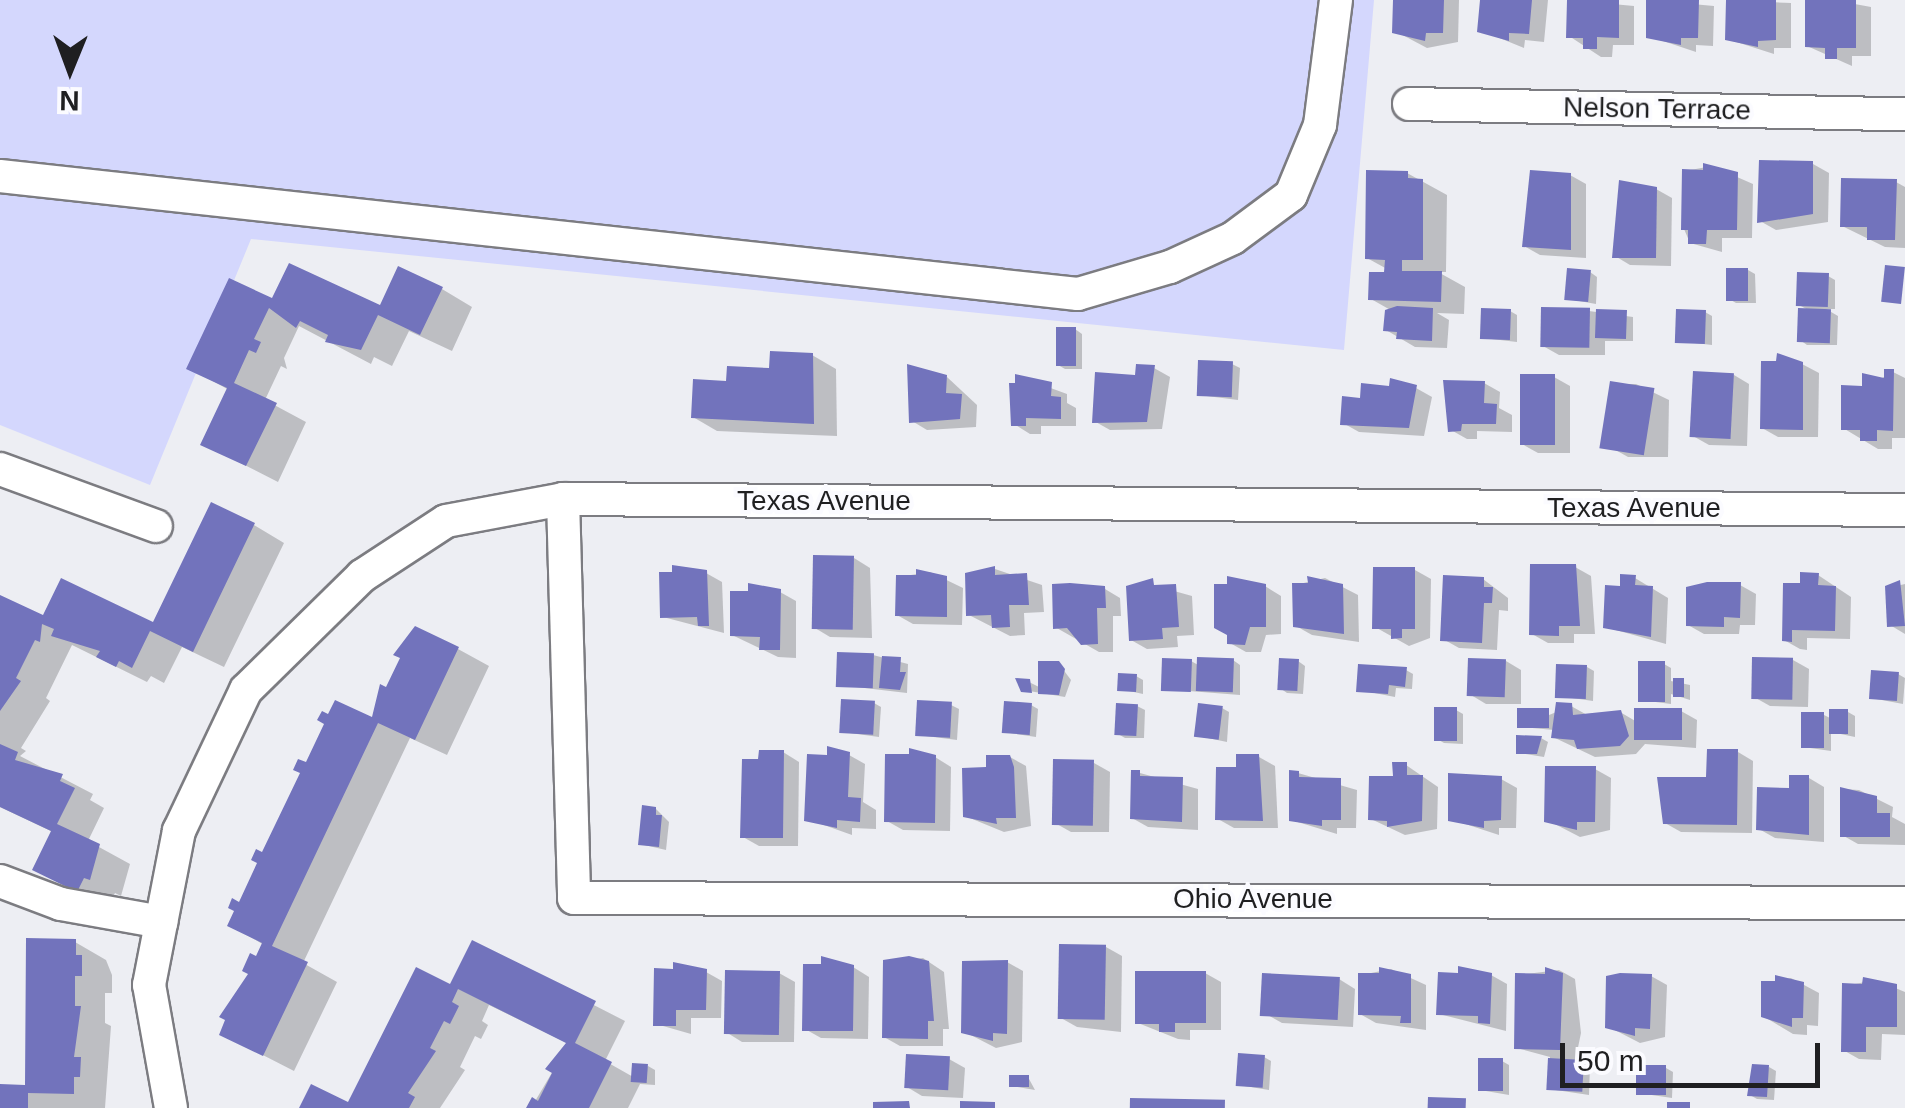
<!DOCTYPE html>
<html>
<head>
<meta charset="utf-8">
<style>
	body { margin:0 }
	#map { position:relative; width:1905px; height:1108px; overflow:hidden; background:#edeef3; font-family:Arial,sans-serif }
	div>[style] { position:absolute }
	.green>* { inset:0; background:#d4d7fd }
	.shadow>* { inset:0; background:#0003 }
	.building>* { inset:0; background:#7273bc; transform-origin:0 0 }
	.roads { filter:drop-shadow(2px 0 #7c7c81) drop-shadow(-2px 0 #7c7c81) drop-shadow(0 2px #7c7c81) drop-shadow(0 -2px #7c7c81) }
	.minor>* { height:32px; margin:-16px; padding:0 16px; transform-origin:16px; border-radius:16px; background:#fff }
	span { translate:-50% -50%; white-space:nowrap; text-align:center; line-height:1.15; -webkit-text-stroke:8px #fbfbff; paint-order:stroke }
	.street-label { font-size:28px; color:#1f1f21 }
	.north { position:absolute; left:20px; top:20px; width:100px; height:100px; -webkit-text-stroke:8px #fbfbff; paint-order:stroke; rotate:181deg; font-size:28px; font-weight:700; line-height:40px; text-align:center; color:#1f1f21 }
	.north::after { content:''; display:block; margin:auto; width:35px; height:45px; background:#1f1f21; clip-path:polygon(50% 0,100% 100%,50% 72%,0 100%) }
	.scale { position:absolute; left:1560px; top:1043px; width:260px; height:45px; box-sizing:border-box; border:5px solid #1f1f21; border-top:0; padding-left:12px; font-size:30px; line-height:35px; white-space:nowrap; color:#1f1f21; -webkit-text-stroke:8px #fbfbff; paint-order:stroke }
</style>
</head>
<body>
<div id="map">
	<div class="green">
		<div style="clip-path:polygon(0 0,1374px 0,1344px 350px,251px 239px,150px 485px,0 425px)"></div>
	</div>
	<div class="shadow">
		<div style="clip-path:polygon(1395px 0,1459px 0,1458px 42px,1427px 48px,1395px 31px)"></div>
		<div style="clip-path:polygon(1482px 0,1548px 0,1544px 42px,1525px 40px,1524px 48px,1480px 30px)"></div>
		<div style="clip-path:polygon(1570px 0,1634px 6px,1634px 45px,1613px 45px,1612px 57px,1601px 57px,1569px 36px)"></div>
		<div style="clip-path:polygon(1649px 0,1714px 6px,1713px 46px,1696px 45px,1696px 52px,1648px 36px)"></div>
		<div style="clip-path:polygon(1728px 0,1791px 3px,1791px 48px,1774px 48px,1774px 54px,1727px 39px)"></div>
		<div style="clip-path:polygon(1833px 0,1871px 7px,1871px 56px,1852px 56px,1852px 66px,1807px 46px)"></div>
		<div style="clip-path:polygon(1813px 164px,1829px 173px,1828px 222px,1776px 230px,1760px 221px)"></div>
		<div style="clip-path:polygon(1712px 166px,1753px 184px,1752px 238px,1722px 238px,1722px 252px,1690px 243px,1684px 229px,1685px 171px)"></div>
		<div style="clip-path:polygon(1407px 173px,1447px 195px,1446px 272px,1438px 272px,1465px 287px,1464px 314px,1437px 313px,1449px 320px,1447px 348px,1415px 347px,1386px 330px,1394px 312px,1371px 299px,1387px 269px,1367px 258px)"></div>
		<div style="clip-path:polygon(1570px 175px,1586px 184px,1586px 258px,1540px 255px,1524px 246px)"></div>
		<div style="clip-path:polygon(1896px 182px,1905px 187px,1905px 248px,1885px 247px,1842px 226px)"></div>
		<div style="clip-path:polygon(1656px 189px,1672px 198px,1671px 266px,1630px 265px,1615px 256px)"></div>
		<div style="clip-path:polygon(1748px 270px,1755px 274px,1756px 303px,1736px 303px,1729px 299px)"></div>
		<div style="clip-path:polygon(1590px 272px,1597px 277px,1596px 304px,1568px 299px)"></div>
		<div style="clip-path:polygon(1828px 276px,1835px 280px,1835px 309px,1826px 309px,1838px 316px,1837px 345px,1807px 345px,1800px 340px,1810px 311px,1799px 305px)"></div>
		<div style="clip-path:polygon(442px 289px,472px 307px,452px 351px,409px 331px,392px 366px,374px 357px,371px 364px,299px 326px,284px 358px,287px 369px,281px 366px,265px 400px,306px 422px,278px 482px,203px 444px,229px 390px,189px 368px,274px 302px,381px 308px)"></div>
		<div style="clip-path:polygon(1510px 311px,1517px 315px,1517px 342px,1483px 338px)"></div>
		<div style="clip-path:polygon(1589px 311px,1633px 317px,1633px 341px,1605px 341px,1605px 355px,1559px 355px,1543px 346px)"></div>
		<div style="clip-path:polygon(1705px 312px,1712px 316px,1712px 345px,1678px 341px)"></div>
		<div style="clip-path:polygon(1075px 329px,1082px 334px,1082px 369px,1065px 369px,1058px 365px)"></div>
		<div style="clip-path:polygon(812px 355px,836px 369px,837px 436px,717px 431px,693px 417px,728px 384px)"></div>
		<div style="clip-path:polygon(1232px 364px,1240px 368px,1238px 400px,1199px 395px)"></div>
		<div style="clip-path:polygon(1802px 364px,1819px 373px,1818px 437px,1778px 437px,1762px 428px)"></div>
		<div style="clip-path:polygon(1154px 368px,1170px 377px,1162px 429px,1110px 430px,1094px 421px)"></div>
		<div style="clip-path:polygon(1893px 372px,1905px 378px,1905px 438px,1892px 438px,1892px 449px,1878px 449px,1843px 428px,1864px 388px)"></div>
		<div style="clip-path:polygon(1734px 375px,1749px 384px,1747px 446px,1709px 445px,1693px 436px)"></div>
		<div style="clip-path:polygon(1018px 376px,1067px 394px,1067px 403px,1076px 408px,1076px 426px,1041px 426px,1041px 434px,1030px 434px,1014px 424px)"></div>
		<div style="clip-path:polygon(947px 377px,977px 405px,976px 427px,927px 430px,912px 421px)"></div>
		<div style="clip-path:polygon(1554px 377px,1570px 386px,1570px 453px,1538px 453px,1522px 444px)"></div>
		<div style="clip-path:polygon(1484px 383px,1500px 392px,1499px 408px,1512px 415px,1512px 432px,1477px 431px,1477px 439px,1467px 439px,1451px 430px)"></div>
		<div style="clip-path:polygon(1613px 384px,1636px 384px,1669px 400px,1668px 457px,1628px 457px,1612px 448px)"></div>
		<div style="clip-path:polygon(1392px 388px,1416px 388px,1432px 397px,1424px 436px,1359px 432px,1343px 423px,1363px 400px)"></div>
		<div style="clip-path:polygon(254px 525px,284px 543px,224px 667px,182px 647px,164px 683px,151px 676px,147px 682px,72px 645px,46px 698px,50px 701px,21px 748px,26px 751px,20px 756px,93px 794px,90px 800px,104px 808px,88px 841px,130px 864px,121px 896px,115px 893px,108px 907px,35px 869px,53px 832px,0 807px,0 601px,44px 618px,154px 626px)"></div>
		<div style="clip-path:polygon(854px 558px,870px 568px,872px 638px,830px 637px,815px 628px)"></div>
		<div style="clip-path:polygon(1575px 567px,1591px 576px,1595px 634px,1574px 634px,1574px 643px,1548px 643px,1532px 634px)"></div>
		<div style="clip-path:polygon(995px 569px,1042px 585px,1044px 612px,1024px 613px,1025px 635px,1010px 636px,969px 615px)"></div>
		<div style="clip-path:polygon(1415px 570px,1431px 579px,1430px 638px,1409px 646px,1375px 627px)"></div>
		<div style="clip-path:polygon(930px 572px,963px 588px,962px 625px,913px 624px,897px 615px,898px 577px)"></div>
		<div style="clip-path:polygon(706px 573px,722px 582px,724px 633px,663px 617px)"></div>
		<div style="clip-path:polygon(1818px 575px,1851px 597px,1850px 639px,1807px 638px,1807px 650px,1800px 649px,1784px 640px,1802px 586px)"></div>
		<div style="clip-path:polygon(1325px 578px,1358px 595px,1359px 642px,1312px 635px,1296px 626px,1295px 585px)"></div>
		<div style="clip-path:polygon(1635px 578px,1668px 598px,1666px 644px,1605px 627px,1622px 589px)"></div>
		<div style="clip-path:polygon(1483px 579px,1508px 598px,1508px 611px,1499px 610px,1497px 650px,1459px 648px,1443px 639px)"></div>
		<div style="clip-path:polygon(1142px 582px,1192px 596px,1194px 635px,1177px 636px,1178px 647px,1147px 649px,1131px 640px)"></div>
		<div style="clip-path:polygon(1905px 584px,1905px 634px,1890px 625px,1888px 588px)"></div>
		<div style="clip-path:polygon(1740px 585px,1756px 594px,1755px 625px,1740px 625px,1739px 634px,1704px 634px,1688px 625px)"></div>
		<div style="clip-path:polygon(1265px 586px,1281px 596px,1281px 634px,1266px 635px,1261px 652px,1246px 652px,1230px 643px)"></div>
		<div style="clip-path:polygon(1105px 589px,1120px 598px,1121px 616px,1113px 616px,1113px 652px,1099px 652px,1055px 627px)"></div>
		<div style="clip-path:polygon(780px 592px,796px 601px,796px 658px,778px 657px,732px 635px)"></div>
		<div style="clip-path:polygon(458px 649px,489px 666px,447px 755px,410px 738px,303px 963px,337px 982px,294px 1071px,222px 1034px,264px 945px,230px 925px,307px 766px,374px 720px,387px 690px)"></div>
		<div style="clip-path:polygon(873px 655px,908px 664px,907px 693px,839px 685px)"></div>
		<div style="clip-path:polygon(1233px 660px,1240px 665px,1240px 695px,1163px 689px,1191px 661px,1200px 666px)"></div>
		<div style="clip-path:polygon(1793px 660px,1809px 669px,1808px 707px,1770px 706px,1754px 697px)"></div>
		<div style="clip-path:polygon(1298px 661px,1305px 666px,1303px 694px,1287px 693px,1280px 688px)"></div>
		<div style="clip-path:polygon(1506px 661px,1521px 670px,1521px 704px,1486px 704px,1471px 695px)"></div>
		<div style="clip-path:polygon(1059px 664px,1071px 680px,1065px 697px,1023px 690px,1029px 682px,1041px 688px)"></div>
		<div style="clip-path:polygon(1664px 664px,1671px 668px,1671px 681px,1690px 685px,1690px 700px,1671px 694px,1671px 704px,1640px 700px)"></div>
		<div style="clip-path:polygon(1587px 667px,1594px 671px,1593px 701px,1558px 696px)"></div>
		<div style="clip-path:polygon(1406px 670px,1413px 674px,1412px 689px,1396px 688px,1395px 697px,1359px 690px)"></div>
		<div style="clip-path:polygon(1898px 674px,1905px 678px,1903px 704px,1871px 698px)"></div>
		<div style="clip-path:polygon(1136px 676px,1143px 680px,1143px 694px,1120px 689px)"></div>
		<div style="clip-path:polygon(874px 703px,881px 707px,879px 737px,842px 732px)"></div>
		<div style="clip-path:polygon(951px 705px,959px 709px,957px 740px,918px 735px)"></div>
		<div style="clip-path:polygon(1031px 705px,1038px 709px,1036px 737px,1004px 732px)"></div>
		<div style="clip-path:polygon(1137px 706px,1145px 710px,1144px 738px,1125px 738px,1118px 734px)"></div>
		<div style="clip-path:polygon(1571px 706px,1589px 716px,1620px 712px,1637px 722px,1681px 711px,1697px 720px,1696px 748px,1645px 744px,1636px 754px,1595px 757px,1553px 737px,1554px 730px,1520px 727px)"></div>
		<div style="clip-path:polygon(1222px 708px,1229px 712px,1227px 742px,1198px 736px)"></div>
		<div style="clip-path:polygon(1456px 710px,1463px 714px,1463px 744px,1444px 743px,1437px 739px)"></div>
		<div style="clip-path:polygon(1848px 712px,1855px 716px,1855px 737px,1831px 732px,1831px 751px,1803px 747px,1824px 715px,1832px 719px)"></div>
		<div style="clip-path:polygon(1541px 738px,1548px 742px,1544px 757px,1519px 753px)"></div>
		<div style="clip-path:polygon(783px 752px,799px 762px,798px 846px,759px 846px,743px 837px,761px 761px)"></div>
		<div style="clip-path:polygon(1738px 752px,1753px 761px,1752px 833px,1681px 832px,1665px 823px)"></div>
		<div style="clip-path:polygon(849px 755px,865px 764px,863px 802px,876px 810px,876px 829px,852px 828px,852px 835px,807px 819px)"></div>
		<div style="clip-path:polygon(935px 757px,951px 767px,950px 831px,903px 830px,887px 821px)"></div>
		<div style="clip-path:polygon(1010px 757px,1026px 766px,1031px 826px,1004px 832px,965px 816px,989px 770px)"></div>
		<div style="clip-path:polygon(1259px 757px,1275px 766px,1278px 828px,1234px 828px,1218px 819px,1238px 770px)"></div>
		<div style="clip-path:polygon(1094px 763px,1110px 772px,1109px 832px,1071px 832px,1055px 823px)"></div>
		<div style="clip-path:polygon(1406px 765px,1438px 787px,1437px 829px,1405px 835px,1371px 819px)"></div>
		<div style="clip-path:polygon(1595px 769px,1611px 778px,1610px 830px,1580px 837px,1547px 820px)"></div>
		<div style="clip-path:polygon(1140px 773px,1198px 789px,1198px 830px,1148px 827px,1132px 818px)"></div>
		<div style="clip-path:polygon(1298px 773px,1357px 790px,1356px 828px,1337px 828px,1337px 834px,1291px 820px)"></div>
		<div style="clip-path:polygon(1809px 778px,1824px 787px,1824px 842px,1775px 838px,1759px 829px)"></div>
		<div style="clip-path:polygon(1501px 779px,1517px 788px,1516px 828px,1499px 828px,1499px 835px,1450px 819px)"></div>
		<div style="clip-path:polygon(1842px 789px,1859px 790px,1893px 807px,1892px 817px,1905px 824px,1905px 845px,1858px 844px,1842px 835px)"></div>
		<div style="clip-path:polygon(656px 809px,669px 822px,666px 850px,640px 844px)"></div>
		<div style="clip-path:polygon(75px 942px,106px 960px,112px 975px,112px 993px,105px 993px,105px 1023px,111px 1026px,105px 1108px,0 1108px,0 1087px,27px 1087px)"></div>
		<div style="clip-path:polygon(473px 943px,625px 1021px,605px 1061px,635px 1078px,648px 1066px,655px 1070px,655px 1085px,640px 1084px,628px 1108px,531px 1108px,569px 1044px,489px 1005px,482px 1021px,488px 1025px,481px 1039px,475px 1036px,460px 1067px,465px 1070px,440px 1108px,301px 1108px,349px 1106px,451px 987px)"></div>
		<div style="clip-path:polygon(1106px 947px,1122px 956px,1121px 1032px,1077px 1027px,1061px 1018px)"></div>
		<div style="clip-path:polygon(923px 958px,944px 972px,949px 1029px,943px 1029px,943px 1046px,900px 1046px,884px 1037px,885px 963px)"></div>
		<div style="clip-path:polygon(1007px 962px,1023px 971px,1022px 1042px,996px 1048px,963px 1031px)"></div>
		<div style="clip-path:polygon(853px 967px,869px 977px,868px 1039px,821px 1038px,805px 1029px)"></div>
		<div style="clip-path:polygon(1391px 969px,1426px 985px,1426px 1030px,1376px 1023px,1360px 1014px,1361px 975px)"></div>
		<div style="clip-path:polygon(1559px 970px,1575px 979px,1581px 1033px,1575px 1062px,1590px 1066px,1589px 1095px,1549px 1089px,1550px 1057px,1517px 1048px,1518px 975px)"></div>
		<div style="clip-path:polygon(706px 972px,722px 981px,721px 1018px,691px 1018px,691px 1034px,656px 1024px)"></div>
		<div style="clip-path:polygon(779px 973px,795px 982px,794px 1042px,742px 1042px,726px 1032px)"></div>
		<div style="clip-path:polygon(1205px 973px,1221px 982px,1221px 1030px,1190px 1030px,1190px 1040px,1178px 1039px,1138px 1023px)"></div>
		<div style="clip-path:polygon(1491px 975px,1507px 984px,1506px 1031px,1439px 1014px)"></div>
		<div style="clip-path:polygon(1651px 976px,1667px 985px,1665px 1037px,1640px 1043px,1607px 1026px)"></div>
		<div style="clip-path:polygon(1791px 978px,1819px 993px,1818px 1026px,1807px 1025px,1807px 1035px,1793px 1034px,1763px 1016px,1763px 983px)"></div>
		<div style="clip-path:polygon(1339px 979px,1355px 989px,1353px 1027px,1282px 1023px,1266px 1014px)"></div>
		<div style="clip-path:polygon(1876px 980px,1905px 992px,1905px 1035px,1882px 1034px,1881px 1060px,1859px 1059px,1843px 1050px,1844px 986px)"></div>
		<div style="clip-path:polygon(1264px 1057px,1271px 1061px,1269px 1090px,1238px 1085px)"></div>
		<div style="clip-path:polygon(949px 1059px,965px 1068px,963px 1098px,922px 1096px,907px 1087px)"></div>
		<div style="clip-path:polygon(1502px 1061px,1509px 1065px,1509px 1095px,1480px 1090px)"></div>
		<div style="clip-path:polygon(1769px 1067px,1776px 1071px,1774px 1100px,1757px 1099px,1750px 1095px)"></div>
		<div style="clip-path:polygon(1666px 1068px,1673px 1072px,1672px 1098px,1638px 1093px)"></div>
		<div style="clip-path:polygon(1028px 1077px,1035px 1090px,1011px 1086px)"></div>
	</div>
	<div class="building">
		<div style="clip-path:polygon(1393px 0,1444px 0,1443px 33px,1426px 33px,1425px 41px,1392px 33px)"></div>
		<div style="clip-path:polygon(1480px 0,1532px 0,1529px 34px,1509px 33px,1509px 41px,1477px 32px)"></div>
		<div style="clip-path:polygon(1567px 0,1619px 0,1619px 38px,1597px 37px,1597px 49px,1583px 49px,1583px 38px,1566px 38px)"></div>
		<div style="clip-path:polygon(1646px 0,1699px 0,1698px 38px,1681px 38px,1681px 45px,1646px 38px)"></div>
		<div style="clip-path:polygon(1726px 0,1776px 0,1776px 40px,1758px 41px,1758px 47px,1725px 40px)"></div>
		<div style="clip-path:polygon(1805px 0,1856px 0,1856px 48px,1837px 48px,1837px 59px,1825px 59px,1825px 48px,1805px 47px)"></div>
		<div style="clip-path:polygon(1759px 160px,1813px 161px,1813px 214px,1757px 223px)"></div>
		<div style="clip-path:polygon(1703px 163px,1738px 172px,1737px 230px,1707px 230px,1706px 244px,1688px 244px,1688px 230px,1681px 230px,1682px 169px,1703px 170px)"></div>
		<div style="clip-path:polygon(1366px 170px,1408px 171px,1408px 178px,1423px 179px,1423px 260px,1402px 260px,1402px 271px,1442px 271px,1441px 302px,1368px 300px,1369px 272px,1384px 272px,1385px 260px,1365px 259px)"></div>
		<div style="clip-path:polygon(1530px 170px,1571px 173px,1571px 250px,1522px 247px)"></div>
		<div style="clip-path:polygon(1841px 178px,1897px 179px,1895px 240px,1867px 240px,1867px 227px,1840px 227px)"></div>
		<div style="clip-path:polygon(1619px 180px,1657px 187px,1656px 258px,1612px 258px)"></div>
		<div style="clip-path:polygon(289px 263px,380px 305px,398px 266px,443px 287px,420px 335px,378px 315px,361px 350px,325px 342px,328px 335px,300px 321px,296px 328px,269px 308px,254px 339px,261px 342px,256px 353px,249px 350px,234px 383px,277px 403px,246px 466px,200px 445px,227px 388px,186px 369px,229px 278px,272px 298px)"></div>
		<div style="left:1885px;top:265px;width:20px;height:37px;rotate:6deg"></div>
		<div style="left:1567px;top:268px;width:24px;height:32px;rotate:5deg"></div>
		<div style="left:1726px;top:268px;width:22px;height:33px"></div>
		<div style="left:1797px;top:272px;width:32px;height:34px;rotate:2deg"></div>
		<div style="clip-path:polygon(1397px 306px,1433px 308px,1432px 341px,1396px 339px,1397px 332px,1383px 331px,1385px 310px)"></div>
		<div style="left:1541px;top:307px;width:49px;height:40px;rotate:1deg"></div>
		<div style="left:1481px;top:308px;width:30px;height:31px;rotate:2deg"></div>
		<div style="left:1798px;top:308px;width:33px;height:34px;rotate:2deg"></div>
		<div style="left:1596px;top:309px;width:31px;height:29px;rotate:2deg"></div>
		<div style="left:1676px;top:309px;width:30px;height:34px;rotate:2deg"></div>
		<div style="left:1056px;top:327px;width:20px;height:39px"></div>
		<div style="clip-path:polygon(770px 351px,813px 353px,814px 424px,691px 418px,693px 379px,726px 381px,727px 366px,769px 368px)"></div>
		<div style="clip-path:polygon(1777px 353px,1803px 362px,1803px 430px,1760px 429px,1761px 361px,1776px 361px)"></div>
		<div style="left:1198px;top:360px;width:35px;height:36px;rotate:2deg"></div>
		<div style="clip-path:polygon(907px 364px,947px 375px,946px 393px,962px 394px,960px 419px,909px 423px)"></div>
		<div style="clip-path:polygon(1136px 364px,1155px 365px,1147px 422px,1092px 423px,1095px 372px,1135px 375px)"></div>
		<div style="clip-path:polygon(1884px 369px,1894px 369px,1893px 431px,1877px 430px,1877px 441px,1860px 441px,1860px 430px,1841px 430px,1841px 385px,1862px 386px,1862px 373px,1884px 378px)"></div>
		<div style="left:1693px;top:371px;width:41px;height:66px;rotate:3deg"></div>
		<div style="clip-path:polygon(1015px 374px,1052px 382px,1051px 396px,1061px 397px,1061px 419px,1026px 418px,1026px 426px,1011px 426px,1009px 383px,1015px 383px)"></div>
		<div style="left:1555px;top:374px;width:71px;height:35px;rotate:90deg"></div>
		<div style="clip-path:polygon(1390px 378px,1417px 385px,1409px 428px,1340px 425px,1342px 396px,1360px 398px,1361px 383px,1389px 386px)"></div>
		<div style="clip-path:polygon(1443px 380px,1485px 381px,1484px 403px,1497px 404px,1496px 424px,1462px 424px,1461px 431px,1448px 432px)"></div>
		<div style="left:1610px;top:381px;width:45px;height:68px;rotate:9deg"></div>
		<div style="clip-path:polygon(211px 502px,255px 523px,193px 652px,150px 631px,132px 668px,119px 661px,116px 667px,96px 657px,100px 651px,51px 636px,54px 629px,42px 624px,40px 642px,35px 640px,16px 678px,21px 681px,0 711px,0 595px,43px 615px,61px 578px,153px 622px)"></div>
		<div style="left:813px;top:555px;width:41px;height:74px;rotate:1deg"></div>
		<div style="clip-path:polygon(1530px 564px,1576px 564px,1580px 626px,1559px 626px,1559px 636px,1529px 635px)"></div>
		<div style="clip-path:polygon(672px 565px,707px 570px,709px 626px,698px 626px,697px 617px,660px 618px,659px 572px,672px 572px)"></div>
		<div style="clip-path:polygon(995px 566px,995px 575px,1027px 573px,1029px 605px,1009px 605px,1010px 627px,992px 628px,991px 615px,966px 616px,965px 573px)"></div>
		<div style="clip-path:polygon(1373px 567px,1415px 567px,1415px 629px,1402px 629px,1402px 638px,1391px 639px,1391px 629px,1372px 629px)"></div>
		<div style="clip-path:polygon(916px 569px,947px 576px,947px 617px,895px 616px,896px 575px,916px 575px)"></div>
		<div style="clip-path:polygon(1800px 572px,1819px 573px,1818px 585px,1836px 586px,1835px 631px,1792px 630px,1792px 642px,1782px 641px,1783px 583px,1800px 583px)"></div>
		<div style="clip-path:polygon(1620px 574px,1636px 575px,1635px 585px,1653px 586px,1651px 637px,1603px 628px,1605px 585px,1620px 586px)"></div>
		<div style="clip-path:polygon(1443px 575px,1484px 577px,1484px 587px,1493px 587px,1492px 603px,1484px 603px,1482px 643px,1440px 641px)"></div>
		<div style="clip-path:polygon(1227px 576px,1266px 584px,1266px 627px,1250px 627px,1245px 645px,1227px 644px,1227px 635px,1214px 628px,1214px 584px,1227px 584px)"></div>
		<div style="clip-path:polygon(1307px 576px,1343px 584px,1344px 634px,1293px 627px,1292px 583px,1308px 583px)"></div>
		<div style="clip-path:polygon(1153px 578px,1154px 585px,1176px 584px,1179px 627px,1162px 628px,1163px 639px,1129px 641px,1126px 586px)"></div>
		<div style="clip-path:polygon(1900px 580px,1905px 626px,1887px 627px,1885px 586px)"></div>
		<div style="clip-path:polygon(1707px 582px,1741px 582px,1740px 618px,1724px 617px,1724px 627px,1686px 626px,1686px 587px)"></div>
		<div style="clip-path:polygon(748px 583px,781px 589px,780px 650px,759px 650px,760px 637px,730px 636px,730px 591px,748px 591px)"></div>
		<div style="clip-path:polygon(1070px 583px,1105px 586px,1106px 608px,1097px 608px,1098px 644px,1081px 645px,1067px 628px,1053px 629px,1052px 584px)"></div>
		<div style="clip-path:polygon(415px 626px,459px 647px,415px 740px,378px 723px,272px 946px,308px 962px,263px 1056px,219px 1035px,225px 1020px,219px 1017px,248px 974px,242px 971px,250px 953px,256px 956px,262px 943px,227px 926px,234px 911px,228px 908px,232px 898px,239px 902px,257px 863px,251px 860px,256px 849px,262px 852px,300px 773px,293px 770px,298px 759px,306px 762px,324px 724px,317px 720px,322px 711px,328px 714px,335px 700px,372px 717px,380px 684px,386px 687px,400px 658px,393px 655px)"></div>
		<div style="left:837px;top:652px;width:37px;height:35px;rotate:2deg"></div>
		<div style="clip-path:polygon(882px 656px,901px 657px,900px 672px,906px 672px,900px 690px,879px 688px)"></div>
		<div style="left:1197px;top:657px;width:37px;height:34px;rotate:2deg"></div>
		<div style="left:1752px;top:657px;width:41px;height:42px;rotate:1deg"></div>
		<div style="left:1162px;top:658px;width:30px;height:33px;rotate:2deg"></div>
		<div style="left:1279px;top:658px;width:20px;height:32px;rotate:3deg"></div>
		<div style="left:1468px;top:658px;width:38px;height:38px;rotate:2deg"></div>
		<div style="clip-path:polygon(1038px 661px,1059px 661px,1065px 669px,1059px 695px,1038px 694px)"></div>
		<div style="left:1638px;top:661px;width:27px;height:41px"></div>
		<div style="clip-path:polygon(1358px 664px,1407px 667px,1405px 687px,1389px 685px,1388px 694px,1356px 692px)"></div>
		<div style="left:1556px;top:664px;width:31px;height:34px;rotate:2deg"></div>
		<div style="left:1871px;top:670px;width:28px;height:29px;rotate:4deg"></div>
		<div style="left:1118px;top:673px;width:19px;height:18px;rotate:3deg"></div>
		<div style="clip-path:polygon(1015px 678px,1030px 679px,1032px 693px,1021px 692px)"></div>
		<div style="left:1673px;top:678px;width:11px;height:19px"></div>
		<div style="left:841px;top:699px;width:34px;height:34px;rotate:3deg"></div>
		<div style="left:917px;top:700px;width:35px;height:36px;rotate:3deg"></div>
		<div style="left:1004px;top:701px;width:28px;height:32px;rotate:4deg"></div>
		<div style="clip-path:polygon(1556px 702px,1572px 703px,1573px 715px,1621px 710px,1629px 736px,1620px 746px,1577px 749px,1574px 740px,1551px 738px)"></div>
		<div style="left:1116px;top:703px;width:22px;height:32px;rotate:3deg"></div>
		<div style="left:1198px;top:703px;width:25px;height:34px;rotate:7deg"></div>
		<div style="left:1434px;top:707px;width:23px;height:34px"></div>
		<div style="left:1549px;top:708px;width:20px;height:32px;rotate:90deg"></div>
		<div style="left:1634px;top:708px;width:48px;height:32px"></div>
		<div style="left:1829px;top:709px;width:19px;height:25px"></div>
		<div style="left:1801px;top:712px;width:23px;height:36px"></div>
		<div style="clip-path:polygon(1516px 735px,1542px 736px,1537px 754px,1516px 754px)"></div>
		<div style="clip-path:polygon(0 744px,18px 752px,15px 760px,63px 774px,60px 781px,75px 788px,57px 824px,100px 844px,90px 880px,84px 878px,77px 892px,32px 870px,51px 831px,0 807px)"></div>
		<div style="clip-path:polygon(827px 746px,850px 752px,848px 797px,861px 798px,860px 822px,837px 820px,837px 828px,804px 821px,807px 754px,827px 755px)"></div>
		<div style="clip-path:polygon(909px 748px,936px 755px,935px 823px,884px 822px,885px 754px,909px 754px)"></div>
		<div style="clip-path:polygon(1707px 749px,1738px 749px,1737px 825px,1663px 824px,1657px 777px,1706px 777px)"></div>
		<div style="clip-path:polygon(759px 750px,784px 750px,783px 838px,740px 838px,742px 759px,758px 759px)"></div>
		<div style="clip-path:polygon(1236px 754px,1259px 754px,1263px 821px,1215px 820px,1216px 767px,1236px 767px)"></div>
		<div style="clip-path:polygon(986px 755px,1010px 755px,1014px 767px,1016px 818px,996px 818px,997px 824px,963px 817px,962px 768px,986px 767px)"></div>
		<div style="left:1053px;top:759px;width:41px;height:66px;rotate:1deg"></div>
		<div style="clip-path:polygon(1392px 762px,1407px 762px,1407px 775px,1423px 775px,1422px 821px,1387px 827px,1387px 821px,1368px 820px,1369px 776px,1393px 776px)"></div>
		<div style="clip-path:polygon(1545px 766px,1596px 766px,1595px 822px,1577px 822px,1577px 830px,1544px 822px)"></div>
		<div style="clip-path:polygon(1131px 770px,1140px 770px,1140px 776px,1183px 777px,1182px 822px,1130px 819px)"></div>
		<div style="clip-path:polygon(1289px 770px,1299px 771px,1299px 777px,1341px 778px,1341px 820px,1322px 820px,1322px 826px,1289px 821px)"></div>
		<div style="clip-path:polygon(1448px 773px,1502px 776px,1501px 820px,1484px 821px,1484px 828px,1448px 821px)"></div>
		<div style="clip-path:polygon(1789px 775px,1809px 775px,1809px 835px,1756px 830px,1757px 787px,1789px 788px)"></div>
		<div style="clip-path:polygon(1840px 787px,1877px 796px,1877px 813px,1890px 813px,1890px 837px,1840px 837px)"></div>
		<div style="clip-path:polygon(642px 805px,656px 807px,656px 815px,662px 815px,659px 847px,638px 845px)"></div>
		<div style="clip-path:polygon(26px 938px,76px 939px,76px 955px,82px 955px,82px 976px,75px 976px,75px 1006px,81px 1006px,74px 1057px,81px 1057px,80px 1077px,74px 1077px,74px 1094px,28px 1093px,28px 1108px,0 1108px,0 1084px,25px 1085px)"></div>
		<div style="clip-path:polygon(472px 940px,596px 1001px,575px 1043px,612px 1062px,589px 1108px,526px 1108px,532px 1097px,538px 1101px,552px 1073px,545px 1069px,566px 1043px,458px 989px,452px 1002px,459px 1006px,450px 1024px,444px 1021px,430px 1048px,436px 1051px,408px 1093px,415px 1097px,409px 1108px,299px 1108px,311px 1084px,348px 1102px,416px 967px,450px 984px)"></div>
		<div style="left:1059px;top:944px;width:47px;height:75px;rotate:1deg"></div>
		<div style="clip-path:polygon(821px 956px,854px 965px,853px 1031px,802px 1031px,803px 964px,821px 964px)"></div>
		<div style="clip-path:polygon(909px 956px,929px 961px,934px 1021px,928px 1021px,928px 1039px,882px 1038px,883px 960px)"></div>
		<div style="clip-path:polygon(1008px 960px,1007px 1034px,993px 1033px,993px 1041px,961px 1033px,962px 961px)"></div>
		<div style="clip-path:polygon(673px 962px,707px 969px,706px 1010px,676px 1010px,676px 1026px,653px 1026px,654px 968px,673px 969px)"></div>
		<div style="clip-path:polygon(1458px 966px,1492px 973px,1490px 1024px,1478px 1023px,1478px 1016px,1436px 1015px,1438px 972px,1458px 973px)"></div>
		<div style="clip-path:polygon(1379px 967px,1411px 974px,1411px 1023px,1400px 1023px,1401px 1016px,1358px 1015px,1358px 973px,1379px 973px)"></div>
		<div style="clip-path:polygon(1545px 967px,1563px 973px,1560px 1050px,1514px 1049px,1515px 973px,1545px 974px)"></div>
		<div style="left:725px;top:970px;width:55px;height:64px;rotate:1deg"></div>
		<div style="clip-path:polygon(1135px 971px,1206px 971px,1206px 1023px,1175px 1023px,1175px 1032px,1159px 1032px,1159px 1024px,1135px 1024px)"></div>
		<div style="left:1262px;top:973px;width:78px;height:43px;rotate:3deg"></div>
		<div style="clip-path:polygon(1620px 973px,1652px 974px,1650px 1029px,1635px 1028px,1635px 1036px,1605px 1028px,1606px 976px)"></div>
		<div style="clip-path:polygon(1775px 975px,1804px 982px,1803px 1018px,1792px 1018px,1792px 1027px,1761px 1017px,1761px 981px,1775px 981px)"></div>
		<div style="clip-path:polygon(1863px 977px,1897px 984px,1897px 1027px,1866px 1027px,1866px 1052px,1841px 1052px,1842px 983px,1862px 984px)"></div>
		<div style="left:1238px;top:1053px;width:27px;height:33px;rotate:4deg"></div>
		<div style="left:906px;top:1054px;width:44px;height:34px;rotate:3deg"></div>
		<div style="left:1478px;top:1058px;width:25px;height:33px"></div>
		<div style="left:1548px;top:1058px;width:36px;height:32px;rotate:3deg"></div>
		<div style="left:632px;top:1063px;width:16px;height:19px;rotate:4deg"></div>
		<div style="clip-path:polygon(1752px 1064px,1769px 1065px,1767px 1097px,1747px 1096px)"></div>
		<div style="left:1636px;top:1065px;width:30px;height:30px"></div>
		<div style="left:1009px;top:1075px;width:20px;height:12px"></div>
		<div style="left:1428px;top:1097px;width:38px;height:11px;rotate:2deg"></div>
		<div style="left:1130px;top:1098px;width:95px;height:10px;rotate:1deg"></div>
		<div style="clip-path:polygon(909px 1101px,910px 1108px,873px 1108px,873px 1102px)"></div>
		<div style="clip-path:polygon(960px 1101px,995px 1102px,995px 1108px,960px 1108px)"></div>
		<div style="left:1667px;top:1102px;width:23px;height:6px"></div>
	</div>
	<div class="roads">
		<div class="minor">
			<div style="left:1409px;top:104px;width:496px;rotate:1.2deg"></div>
			<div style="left:0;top:176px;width:1084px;rotate:6.25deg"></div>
			<div style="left:1078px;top:294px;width:96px;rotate:-16.4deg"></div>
			<div style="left:1170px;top:267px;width:69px;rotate:-24.7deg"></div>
			<div style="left:1233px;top:238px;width:72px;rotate:-36.6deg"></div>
			<div style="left:1291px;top:195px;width:76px;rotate:-67.5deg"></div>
			<div style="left:1320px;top:125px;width:126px;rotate:-82.7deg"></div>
			<div style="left:0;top:469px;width:166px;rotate:20.1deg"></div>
			<div style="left:563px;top:499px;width:399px;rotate:88.4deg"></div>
			<div style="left:574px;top:898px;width:1331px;rotate:0.22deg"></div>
			<div style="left:0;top:881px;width:65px;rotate:20.7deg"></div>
			<div style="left:61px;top:904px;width:102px;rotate:10.2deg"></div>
			<div style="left:171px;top:1108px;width:125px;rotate:-100.1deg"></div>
			<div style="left:149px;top:985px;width:157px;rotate:-79deg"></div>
			<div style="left:179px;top:831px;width:156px;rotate:-64.6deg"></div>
			<div style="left:246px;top:690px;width:163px;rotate:-44.5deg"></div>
			<div style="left:362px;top:576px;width:100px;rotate:-33.2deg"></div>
			<div style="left:446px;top:521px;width:119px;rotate:-10.6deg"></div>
			<div style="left:563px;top:499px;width:1342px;rotate:0.47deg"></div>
		</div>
	</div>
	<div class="street-label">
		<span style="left:1657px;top:109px;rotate:1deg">Nelson Terrace</span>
		<span style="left:824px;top:501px">Texas Avenue</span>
		<span style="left:1634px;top:508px">Texas Avenue</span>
		<span style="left:1253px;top:899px">Ohio Avenue</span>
	</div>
	<div class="north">N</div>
	<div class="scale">50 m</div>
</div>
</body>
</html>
